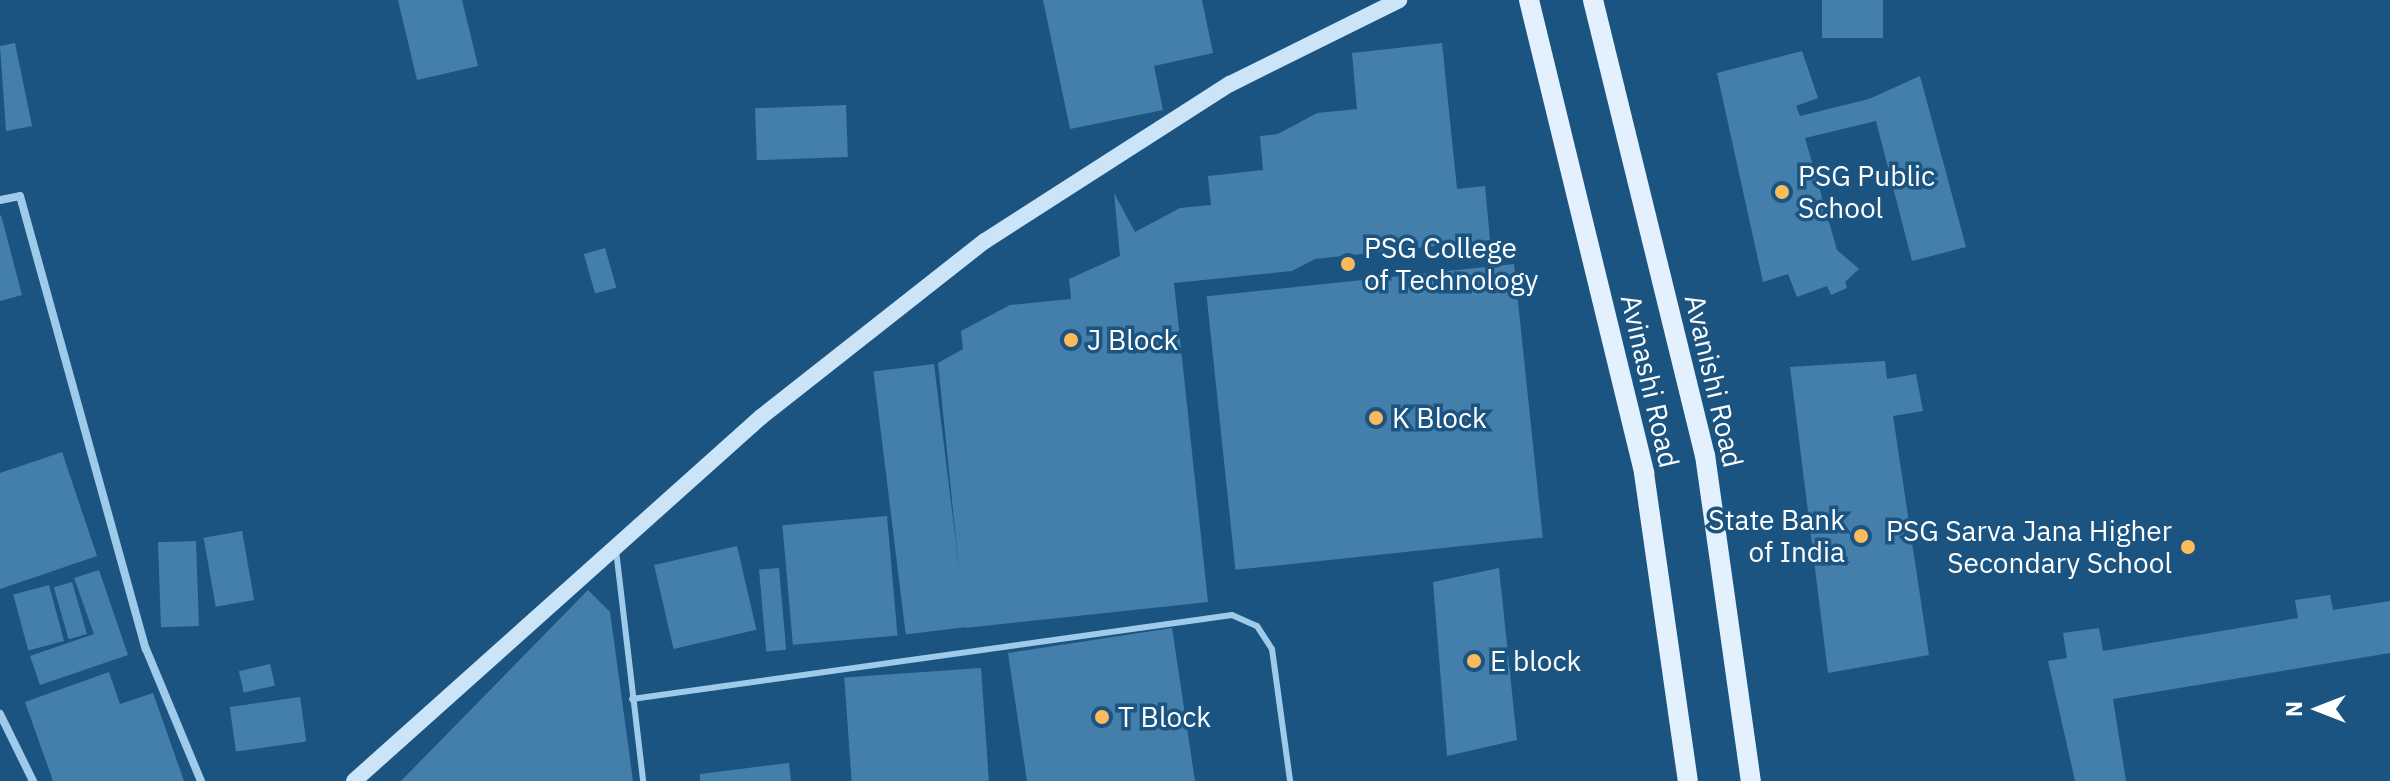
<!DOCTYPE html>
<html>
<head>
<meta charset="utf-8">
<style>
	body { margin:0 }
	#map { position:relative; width:2390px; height:781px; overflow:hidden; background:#1b5481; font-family:"IBM Plex Sans",sans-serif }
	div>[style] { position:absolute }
	.building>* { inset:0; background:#447fab; transform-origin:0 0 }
	.lane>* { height:6px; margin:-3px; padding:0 3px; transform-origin:3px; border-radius:3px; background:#9fcaea }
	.street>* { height:8px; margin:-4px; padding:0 4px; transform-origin:4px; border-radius:4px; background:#9fcaea }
	.secondary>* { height:16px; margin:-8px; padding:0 8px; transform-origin:8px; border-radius:8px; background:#cbe4f7 }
	.primary>* { height:20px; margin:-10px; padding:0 10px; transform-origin:10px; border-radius:10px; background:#e3f1fe }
	.dots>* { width:22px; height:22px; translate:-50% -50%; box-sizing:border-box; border:4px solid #1b5481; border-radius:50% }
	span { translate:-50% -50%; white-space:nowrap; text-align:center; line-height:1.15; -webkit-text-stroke:7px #1b5481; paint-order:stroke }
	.poi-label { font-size:28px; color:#fff }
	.left { translate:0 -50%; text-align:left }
	.right { translate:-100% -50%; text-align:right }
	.street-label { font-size:28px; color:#fff }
	.north { position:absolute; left:2278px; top:669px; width:80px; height:80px; -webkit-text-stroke:6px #1b5481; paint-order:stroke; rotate:270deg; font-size:22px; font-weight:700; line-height:32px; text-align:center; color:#fff }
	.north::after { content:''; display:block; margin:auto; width:28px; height:36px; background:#fff; clip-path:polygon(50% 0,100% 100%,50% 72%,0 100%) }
</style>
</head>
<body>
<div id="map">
	<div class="building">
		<div style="clip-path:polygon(398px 0,462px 0,478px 66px,417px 80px)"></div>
		<div style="clip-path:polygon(1043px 0,1202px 0,1213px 53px,1154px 66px,1163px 110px,1070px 129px)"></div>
		<div style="left:1822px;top:0;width:61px;height:38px"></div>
		<div style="clip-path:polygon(15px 43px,32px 126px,6px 131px,0 46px)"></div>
		<div style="clip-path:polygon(1442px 43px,1457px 189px,1485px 186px,1490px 240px,1315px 259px,1292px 271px,1174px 283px,1208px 602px,965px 628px,938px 363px,963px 349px,961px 331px,1010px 305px,1071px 299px,1069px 279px,1120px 256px,1114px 193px,1135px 232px,1180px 208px,1211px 205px,1208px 176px,1263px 170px,1260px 136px,1278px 134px,1317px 113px,1357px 109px,1352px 53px)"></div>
		<div style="clip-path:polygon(1802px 51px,1818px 98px,1796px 106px,1800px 116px,1869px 99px,1920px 76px,1966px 247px,1912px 261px,1876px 121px,1805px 138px,1837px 250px,1859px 269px,1845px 282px,1847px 288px,1831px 295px,1827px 286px,1797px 297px,1788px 274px,1763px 282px,1717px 73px)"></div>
		<div style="left:846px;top:105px;width:52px;height:91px;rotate:88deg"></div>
		<div style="clip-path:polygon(1px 215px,22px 295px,0 301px,0 216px)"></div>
		<div style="left:605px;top:248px;width:41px;height:22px;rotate:74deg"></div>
		<div style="left:1514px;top:264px;width:275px;height:309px;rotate:84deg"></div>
		<div style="clip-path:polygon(1885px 361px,1887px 379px,1916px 374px,1923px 411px,1893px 416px,1929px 655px,1828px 673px,1790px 367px)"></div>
		<div style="left:934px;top:364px;width:265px;height:61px;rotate:83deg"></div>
		<div style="clip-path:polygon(62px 452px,97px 556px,0 589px,0 473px)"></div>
		<div style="left:887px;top:516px;width:120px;height:105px;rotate:85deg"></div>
		<div style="left:242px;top:531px;width:70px;height:39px;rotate:80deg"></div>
		<div style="left:196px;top:541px;width:85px;height:38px;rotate:88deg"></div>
		<div style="left:737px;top:546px;width:86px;height:85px;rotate:77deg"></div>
		<div style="left:779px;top:568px;width:82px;height:20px;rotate:85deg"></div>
		<div style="clip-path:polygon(1499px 568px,1517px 740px,1447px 756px,1433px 582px)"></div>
		<div style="clip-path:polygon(99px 570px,128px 655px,40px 685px,30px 656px,94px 634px,74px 578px)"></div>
		<div style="left:72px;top:582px;width:54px;height:19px;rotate:74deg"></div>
		<div style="left:49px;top:585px;width:58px;height:37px;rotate:75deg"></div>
		<div style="clip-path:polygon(588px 590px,610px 612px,633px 781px,401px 781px)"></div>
		<div style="clip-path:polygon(2330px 595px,2333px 610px,2390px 601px,2390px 653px,2113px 699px,2126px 781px,2075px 781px,2048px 661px,2067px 658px,2063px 633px,2099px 628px,2103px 651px,2298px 618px,2295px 600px)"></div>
		<div style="clip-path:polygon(1172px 628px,1195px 781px,1027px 781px,1008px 653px)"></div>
		<div style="left:270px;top:664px;width:22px;height:32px;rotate:77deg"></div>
		<div style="left:981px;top:668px;width:113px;height:137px;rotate:86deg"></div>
		<div style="clip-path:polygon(109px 672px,120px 704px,153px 693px,184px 781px,53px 781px,25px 702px)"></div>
		<div style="left:300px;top:697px;width:45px;height:71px;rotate:82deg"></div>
		<div style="clip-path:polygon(789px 763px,791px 781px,700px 781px,700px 774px)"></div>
	</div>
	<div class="lane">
		<div style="left:616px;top:550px;width:233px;rotate:83.3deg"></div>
		<div style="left:632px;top:699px;width:606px;rotate:-7.97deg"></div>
		<div style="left:1232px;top:615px;width:27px;rotate:24deg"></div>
		<div style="left:1257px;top:626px;width:27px;rotate:57deg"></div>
		<div style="left:1272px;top:649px;width:133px;rotate:82.2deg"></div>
	</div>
	<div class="street">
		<div style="left:0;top:200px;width:20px;rotate:-11deg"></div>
		<div style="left:20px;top:196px;width:470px;rotate:74.5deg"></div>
		<div style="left:146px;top:649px;width:143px;rotate:67.4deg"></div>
		<div style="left:0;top:714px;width:75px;rotate:63.8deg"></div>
	</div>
	<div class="secondary">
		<div style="left:354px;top:781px;width:546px;rotate:-41.81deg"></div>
		<div style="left:761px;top:417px;width:285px;rotate:-38.2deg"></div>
		<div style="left:985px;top:241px;width:291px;rotate:-32.7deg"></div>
		<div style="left:1230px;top:84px;width:189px;rotate:-26.4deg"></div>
	</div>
	<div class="primary">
		<div style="left:1529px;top:0;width:487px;rotate:76.3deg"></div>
		<div style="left:1644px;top:473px;width:311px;rotate:81.9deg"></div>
		<div style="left:1593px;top:0;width:469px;rotate:76.2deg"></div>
		<div style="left:1705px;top:455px;width:329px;rotate:82deg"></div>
	</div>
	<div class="dots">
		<div style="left:1782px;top:192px;background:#fbba5c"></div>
		<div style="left:1348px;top:264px;background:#fbba5c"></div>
		<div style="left:1071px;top:340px;background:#fbba5c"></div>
		<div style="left:1376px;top:418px;background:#fbba5c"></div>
		<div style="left:1861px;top:536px;background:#fbba5c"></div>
		<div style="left:2188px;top:547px;background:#fbba5c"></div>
		<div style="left:1474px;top:661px;background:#fbba5c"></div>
		<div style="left:1102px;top:717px;background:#fbba5c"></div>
	</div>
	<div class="poi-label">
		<span class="left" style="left:1798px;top:192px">PSG Public<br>School</span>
		<span class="left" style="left:1364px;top:264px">PSG College<br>of Technology</span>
		<span class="left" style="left:1087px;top:340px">J Block</span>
		<span class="left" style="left:1392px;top:418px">K Block</span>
		<span class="right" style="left:1845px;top:536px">State Bank<br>of India</span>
		<span class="right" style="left:2172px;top:547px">PSG Sarva Jana Higher<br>Secondary School</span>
		<span class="left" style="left:1490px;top:661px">E block</span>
		<span class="left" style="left:1118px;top:717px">T Block</span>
	</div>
	<div class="street-label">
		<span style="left:1650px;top:381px;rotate:77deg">Avinashi Road</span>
		<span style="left:1714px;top:381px;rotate:77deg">Avanishi Road</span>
	</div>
	<div class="north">N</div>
</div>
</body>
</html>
